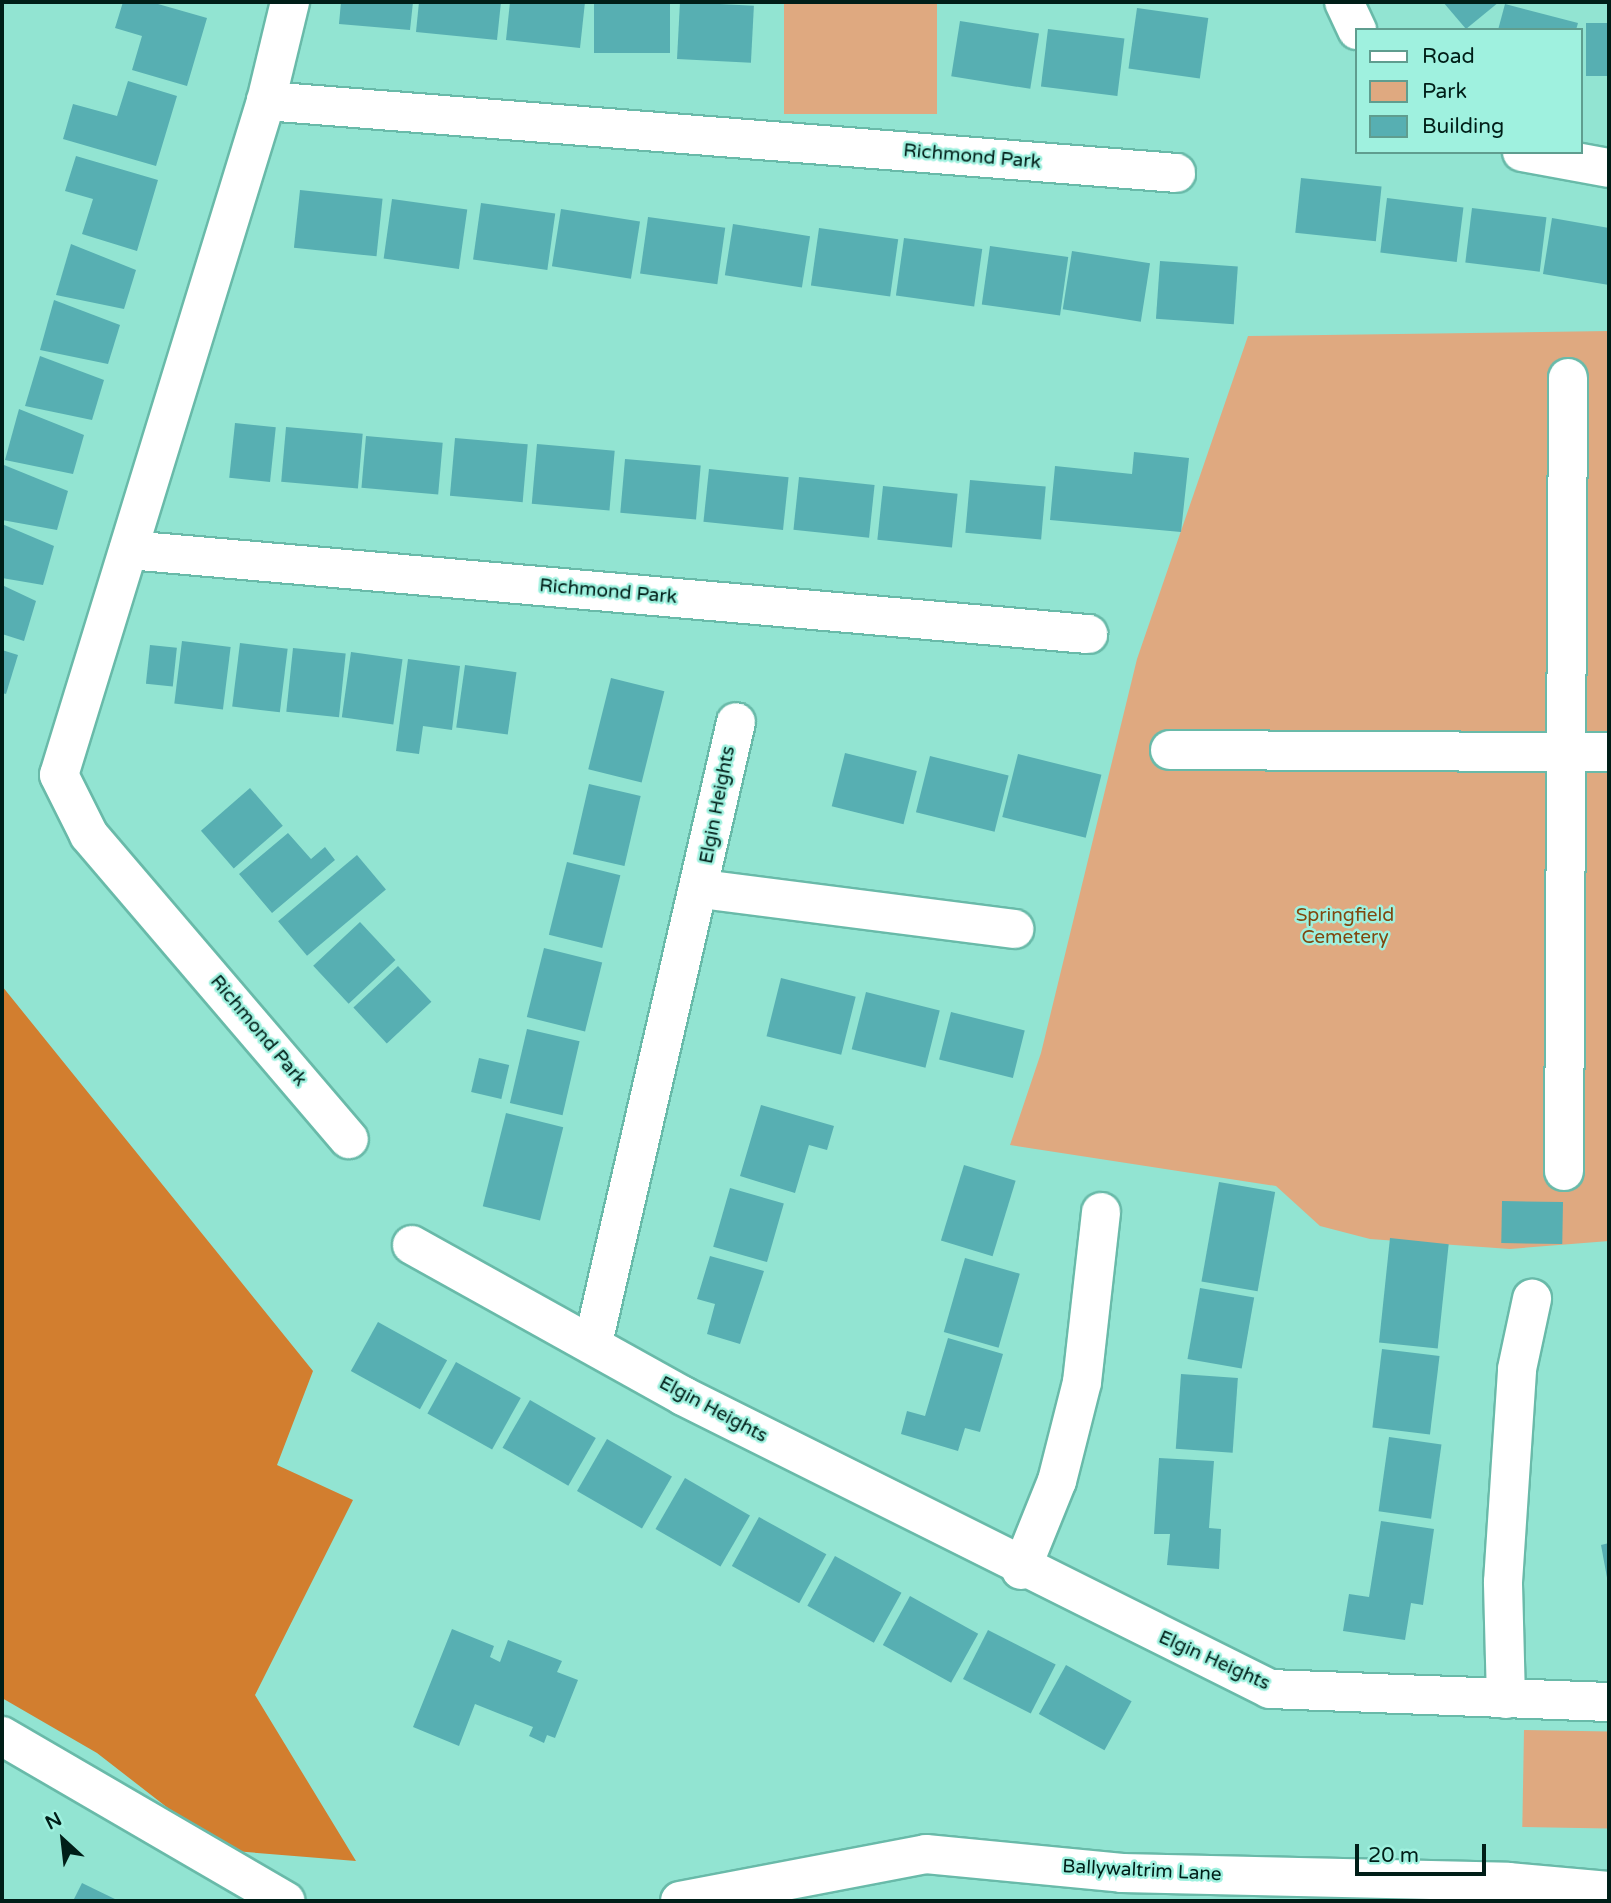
<!DOCTYPE html>
<html>
<head>
<meta charset="utf-8">
<style>
	body { margin:0 }
	#map { position:relative; width:1611px; height:1903px; overflow:hidden; background:#92e4d2; font-family:"Varela Round",sans-serif }
	div>[style] { position:absolute }
	.green>* { inset:0; background:#dfa980; transform-origin:0 0 }
	.forest>* { inset:0; background:#d27e2f }
	.building>* { inset:0; background:#57afb2; transform-origin:0 0 }
	.roads { filter:drop-shadow(2px 0 #69baa9) drop-shadow(-2px 0 #69baa9) drop-shadow(0 2px #69baa9) drop-shadow(0 -2px #69baa9) }
	.minor>* { height:38px; margin:-19px; padding:0 19px; transform-origin:19px; border-radius:19px; background:#fff }
	span { translate:-50% -50%; white-space:nowrap; text-align:center; line-height:1.15; -webkit-text-stroke:5px #9ff1df; paint-order:stroke }
	.street-label { font-size:19px; color:#001e18 }
	.park-label { font-size:19px; color:#80470f }
	.frame { position:absolute; inset:0; border:4px solid #001e18; pointer-events:none }
	.legend { position:absolute; left:1355px; top:28px; width:228px; height:126px; box-sizing:border-box; background:#9ff1df; border:2px solid #5f9d8f; margin:0; padding:9px 12px; list-style:none; font-size:21px; color:#001e18 }
	.legend li { display:flex; align-items:center; gap:14px; height:35px }
	.legend b { width:35px; border:2px solid #5f9d8f }
	.north { position:absolute; left:28px; top:1805px; width:70px; height:70px; -webkit-text-stroke:5px #9ff1df; paint-order:stroke; rotate:333deg; font-size:19px; font-weight:700; line-height:28px; text-align:center; color:#001e18 }
	.north::after { content:''; display:block; margin:auto; width:24px; height:32px; background:#001e18; clip-path:polygon(50% 0,100% 100%,50% 72%,0 100%) }
	.scale { position:absolute; left:1355px; top:1844px; width:131px; height:32px; box-sizing:border-box; border:4px solid #001e18; border-top:0; padding-left:9px; font-size:21px; line-height:24px; white-space:nowrap; color:#001e18; -webkit-text-stroke:5px #9ff1df; paint-order:stroke }
</style>
</head>
<body>
<div id="map">
	<div class="green">
		<div style="left:784px;top:2px;width:153px;height:112px"></div>
		<div style="clip-path:polygon(1609px 331px,1609px 1241px,1510px 1249px,1370px 1239px,1320px 1226px,1276px 1186px,1010px 1145px,1041px 1053px,1137px 659px,1248px 336px)"></div>
		<div style="left:1524px;top:1730px;width:85px;height:97px;rotate:1deg"></div>
	</div>
	<div class="forest">
		<div style="clip-path:polygon(2px 986px,313px 1371px,277px 1465px,353px 1500px,255px 1695px,356px 1861px,222px 1850px,97px 1753px,2px 1698px)"></div>
	</div>
	<div class="building">
		<div style="clip-path:polygon(123px 2px,151px 2px,207px 18px,187px 86px,132px 70px,142px 36px,115px 28px)"></div>
		<div style="clip-path:polygon(341px 2px,413px 2px,410px 30px,339px 24px)"></div>
		<div style="clip-path:polygon(419px 2px,501px 2px,497px 40px,416px 32px)"></div>
		<div style="clip-path:polygon(510px 2px,585px 2px,580px 48px,506px 40px)"></div>
		<div style="left:594px;top:2px;width:76px;height:51px"></div>
		<div style="left:680px;top:2px;width:74px;height:57px;rotate:3deg"></div>
		<div style="clip-path:polygon(1443px 2px,1499px 2px,1466px 29px)"></div>
		<div style="clip-path:polygon(1505px 4px,1578px 23px,1576px 30px,1498px 30px)"></div>
		<div style="left:1137px;top:8px;width:72px;height:61px;rotate:8deg"></div>
		<div style="left:960px;top:21px;width:80px;height:56px;rotate:9deg"></div>
		<div style="left:1586px;top:23px;width:23px;height:53px"></div>
		<div style="left:1048px;top:29px;width:77px;height:58px;rotate:7deg"></div>
		<div style="clip-path:polygon(128px 81px,177px 96px,156px 166px,63px 139px,73px 104px,117px 116px)"></div>
		<div style="clip-path:polygon(76px 156px,158px 180px,137px 251px,82px 234px,93px 199px,65px 191px)"></div>
		<div style="left:1301px;top:178px;width:81px;height:55px;rotate:6deg"></div>
		<div style="left:300px;top:190px;width:83px;height:58px;rotate:6deg"></div>
		<div style="left:1387px;top:198px;width:77px;height:55px;rotate:7deg"></div>
		<div style="left:392px;top:199px;width:76px;height:60px;rotate:8deg"></div>
		<div style="left:481px;top:203px;width:75px;height:57px;rotate:8deg"></div>
		<div style="left:1472px;top:208px;width:75px;height:55px;rotate:7deg"></div>
		<div style="left:561px;top:209px;width:80px;height:58px;rotate:9deg"></div>
		<div style="left:648px;top:217px;width:78px;height:57px;rotate:8deg"></div>
		<div style="clip-path:polygon(1552px 218px,1609px 228px,1609px 285px,1543px 274px)"></div>
		<div style="left:733px;top:224px;width:78px;height:52px;rotate:9deg"></div>
		<div style="left:819px;top:228px;width:80px;height:58px;rotate:8deg"></div>
		<div style="left:904px;top:238px;width:79px;height:58px;rotate:8deg"></div>
		<div style="clip-path:polygon(71px 244px,136px 270px,124px 309px,56px 295px)"></div>
		<div style="left:990px;top:246px;width:79px;height:59px;rotate:8deg"></div>
		<div style="left:1072px;top:251px;width:79px;height:59px;rotate:9deg"></div>
		<div style="left:1160px;top:261px;width:78px;height:58px;rotate:4deg"></div>
		<div style="clip-path:polygon(54px 300px,120px 325px,108px 364px,40px 350px)"></div>
		<div style="clip-path:polygon(40px 356px,104px 380px,92px 420px,25px 406px)"></div>
		<div style="clip-path:polygon(19px 409px,84px 435px,73px 474px,5px 460px)"></div>
		<div style="left:235px;top:423px;width:41px;height:55px;rotate:6deg"></div>
		<div style="left:286px;top:427px;width:77px;height:55px;rotate:5deg"></div>
		<div style="left:366px;top:436px;width:77px;height:52px;rotate:5deg"></div>
		<div style="left:455px;top:438px;width:73px;height:58px;rotate:5deg"></div>
		<div style="left:537px;top:444px;width:78px;height:60px;rotate:5deg"></div>
		<div style="clip-path:polygon(1134px 452px,1189px 458px,1181px 532px,1050px 520px,1055px 466px,1132px 474px)"></div>
		<div style="left:625px;top:459px;width:76px;height:54px;rotate:5deg"></div>
		<div style="clip-path:polygon(4px 465px,68px 491px,57px 530px,2px 520px)"></div>
		<div style="left:709px;top:469px;width:80px;height:53px;rotate:6deg"></div>
		<div style="left:799px;top:477px;width:76px;height:53px;rotate:6deg"></div>
		<div style="left:970px;top:480px;width:76px;height:53px;rotate:5deg"></div>
		<div style="left:883px;top:486px;width:75px;height:54px;rotate:6deg"></div>
		<div style="clip-path:polygon(2px 524px,54px 546px,43px 585px,2px 578px)"></div>
		<div style="clip-path:polygon(2px 585px,36px 601px,24px 641px,2px 634px)"></div>
		<div style="left:182px;top:641px;width:49px;height:63px;rotate:7deg"></div>
		<div style="left:240px;top:643px;width:48px;height:64px;rotate:7deg"></div>
		<div style="left:150px;top:645px;width:27px;height:39px;rotate:6deg"></div>
		<div style="left:293px;top:648px;width:53px;height:64px;rotate:6deg"></div>
		<div style="clip-path:polygon(2px 650px,18px 655px,6px 694px,2px 693px)"></div>
		<div style="left:351px;top:652px;width:52px;height:66px;rotate:8deg"></div>
		<div style="clip-path:polygon(408px 659px,460px 666px,452px 730px,423px 726px,419px 754px,396px 751px)"></div>
		<div style="left:465px;top:665px;width:52px;height:63px;rotate:8deg"></div>
		<div style="left:611px;top:678px;width:55px;height:94px;rotate:14deg"></div>
		<div style="left:845px;top:753px;width:74px;height:55px;rotate:14deg"></div>
		<div style="left:1018px;top:754px;width:86px;height:65px;rotate:14deg"></div>
		<div style="left:930px;top:756px;width:81px;height:58px;rotate:14deg"></div>
		<div style="left:589px;top:784px;width:53px;height:72px;rotate:13deg"></div>
		<div style="left:250px;top:788px;width:50px;height:65px;rotate:49deg"></div>
		<div style="clip-path:polygon(288px 833px,311px 859px,325px 847px,335px 860px,272px 913px,239px 874px)"></div>
		<div style="left:357px;top:855px;width:45px;height:103px;rotate:50deg"></div>
		<div style="left:567px;top:862px;width:55px;height:75px;rotate:14deg"></div>
		<div style="left:360px;top:922px;width:52px;height:64px;rotate:47deg"></div>
		<div style="left:544px;top:948px;width:60px;height:71px;rotate:14deg"></div>
		<div style="left:398px;top:966px;width:49px;height:61px;rotate:47deg"></div>
		<div style="left:781px;top:978px;width:77px;height:60px;rotate:14deg"></div>
		<div style="left:866px;top:992px;width:76px;height:59px;rotate:14deg"></div>
		<div style="left:951px;top:1012px;width:76px;height:49px;rotate:14deg"></div>
		<div style="left:527px;top:1029px;width:54px;height:76px;rotate:13deg"></div>
		<div style="left:479px;top:1058px;width:31px;height:35px;rotate:13deg"></div>
		<div style="clip-path:polygon(761px 1105px,834px 1126px,827px 1150px,809px 1145px,795px 1193px,740px 1176px)"></div>
		<div style="left:506px;top:1113px;width:59px;height:96px;rotate:14deg"></div>
		<div style="left:964px;top:1165px;width:54px;height:79px;rotate:17deg"></div>
		<div style="left:1219px;top:1182px;width:57px;height:101px;rotate:10deg"></div>
		<div style="left:730px;top:1188px;width:56px;height:61px;rotate:16deg"></div>
		<div style="left:1502px;top:1201px;width:61px;height:42px;rotate:1deg"></div>
		<div style="left:1390px;top:1238px;width:59px;height:105px;rotate:6deg"></div>
		<div style="clip-path:polygon(710px 1256px,764px 1271px,740px 1344px,707px 1334px,715px 1304px,697px 1299px)"></div>
		<div style="left:965px;top:1258px;width:57px;height:77px;rotate:16deg"></div>
		<div style="left:1200px;top:1288px;width:55px;height:72px;rotate:10deg"></div>
		<div style="left:378px;top:1322px;width:79px;height:56px;rotate:29deg"></div>
		<div style="clip-path:polygon(948px 1338px,1003px 1354px,980px 1432px,965px 1428px,958px 1451px,901px 1434px,907px 1411px,925px 1416px)"></div>
		<div style="left:1382px;top:1349px;width:58px;height:79px;rotate:7deg"></div>
		<div style="left:456px;top:1362px;width:74px;height:59px;rotate:29deg"></div>
		<div style="left:1181px;top:1374px;width:57px;height:75px;rotate:4deg"></div>
		<div style="left:530px;top:1400px;width:76px;height:55px;rotate:30deg"></div>
		<div style="left:1389px;top:1437px;width:53px;height:75px;rotate:8deg"></div>
		<div style="left:607px;top:1439px;width:75px;height:60px;rotate:30deg"></div>
		<div style="clip-path:polygon(1159px 1458px,1214px 1461px,1209px 1528px,1221px 1529px,1219px 1569px,1167px 1565px,1170px 1534px,1154px 1534px)"></div>
		<div style="left:685px;top:1478px;width:75px;height:59px;rotate:30deg"></div>
		<div style="left:759px;top:1517px;width:77px;height:56px;rotate:29deg"></div>
		<div style="clip-path:polygon(1381px 1521px,1434px 1529px,1423px 1605px,1411px 1603px,1405px 1640px,1343px 1631px,1349px 1594px,1369px 1597px)"></div>
		<div style="clip-path:polygon(1609px 1543px,1609px 1583px,1608px 1583px,1601px 1545px)"></div>
		<div style="left:835px;top:1556px;width:76px;height:57px;rotate:29deg"></div>
		<div style="left:910px;top:1596px;width:78px;height:56px;rotate:29deg"></div>
		<div style="clip-path:polygon(452px 1629px,494px 1646px,490px 1657px,500px 1662px,508px 1640px,562px 1661px,557px 1672px,578px 1680px,555px 1738px,547px 1735px,544px 1743px,529px 1736px,533px 1727px,475px 1704px,459px 1746px,413px 1727px)"></div>
		<div style="left:988px;top:1630px;width:76px;height:55px;rotate:27deg"></div>
		<div style="left:1066px;top:1665px;width:75px;height:56px;rotate:29deg"></div>
		<div style="clip-path:polygon(82px 1883px,119px 1901px,73px 1901px)"></div>
	</div>
	<div class="roads">
		<div class="minor">
			<div style="left:290px;top:2px;width:102px;rotate:103.6deg"></div>
			<div style="left:266px;top:101px;width:705px;rotate:107.07deg"></div>
			<div style="left:59px;top:775px;width:67px;rotate:63.4deg"></div>
			<div style="left:89px;top:835px;width:400px;rotate:49.5deg"></div>
			<div style="left:1344px;top:2px;width:31px;rotate:65deg"></div>
			<div style="left:266px;top:101px;width:913px;rotate:4.52deg"></div>
			<div style="left:1522px;top:152px;width:88px;rotate:10.4deg"></div>
			<div style="left:129px;top:550px;width:963px;rotate:5.01deg"></div>
			<div style="left:1170px;top:750px;width:439px;rotate:0.3deg"></div>
			<div style="left:702px;top:889px;width:315px;rotate:7.3deg"></div>
			<div style="left:1564px;top:1171px;width:793px;rotate:-89.71deg"></div>
			<div style="left:412px;top:1245px;width:310px;rotate:29.1deg"></div>
			<div style="left:683px;top:1396px;width:656px;rotate:26.53deg"></div>
			<div style="left:1270px;top:1689px;width:339px;rotate:2.2deg"></div>
			<div style="left:593px;top:1343px;width:637px;rotate:-77.03deg"></div>
			<div style="left:1021px;top:1570px;width:96px;rotate:-68deg"></div>
			<div style="left:1057px;top:1481px;width:102px;rotate:-75.8deg"></div>
			<div style="left:1082px;top:1382px;width:171px;rotate:-83.6deg"></div>
			<div style="left:1506px;top:1699px;width:117px;rotate:-91.5deg"></div>
			<div style="left:1503px;top:1582px;width:213px;rotate:-86.2deg"></div>
			<div style="left:1517px;top:1369px;width:72px;rotate:-77.9deg"></div>
			<div style="left:2px;top:1736px;width:328px;rotate:30.2deg"></div>
			<div style="left:680px;top:1901px;width:250px;rotate:-10.8deg"></div>
			<div style="left:926px;top:1854px;width:197px;rotate:5.5deg"></div>
			<div style="left:1122px;top:1873px;width:386px;rotate:1.3deg"></div>
			<div style="left:1508px;top:1882px;width:101px;rotate:5.1deg"></div>
		</div>
	</div>
	<div class="street-label">
		<span style="left:972px;top:157px;rotate:5deg">Richmond Park</span>
		<span style="left:608px;top:592px;rotate:5deg">Richmond Park</span>
		<span style="left:718px;top:805px;rotate:-79deg">Elgin Heights</span>
		<span style="left:258px;top:1031px;rotate:50deg">Richmond Park</span>
		<span style="left:713px;top:1410px;rotate:28deg">Elgin Heights</span>
		<span style="left:1214px;top:1661px;rotate:24deg">Elgin Heights</span>
		<span style="left:1142px;top:1871px;rotate:3deg">Ballywaltrim Lane</span>
	</div>
	<div class="park-label">
		<span style="left:1345px;top:927px">Springfield<br>Cemetery</span>
	</div>
	<div class="frame"></div>
	<ul class="legend">
	<li><b style="height:9px;background:#fff"></b>Road</li>
	<li><b style="height:19px;background:#dfa980"></b>Park</li>
	<li><b style="height:19px;background:#57afb2"></b>Building</li>
	</ul>
	<div class="north">N</div>
	<div class="scale">20 m</div>
</div>
</body>
</html>
